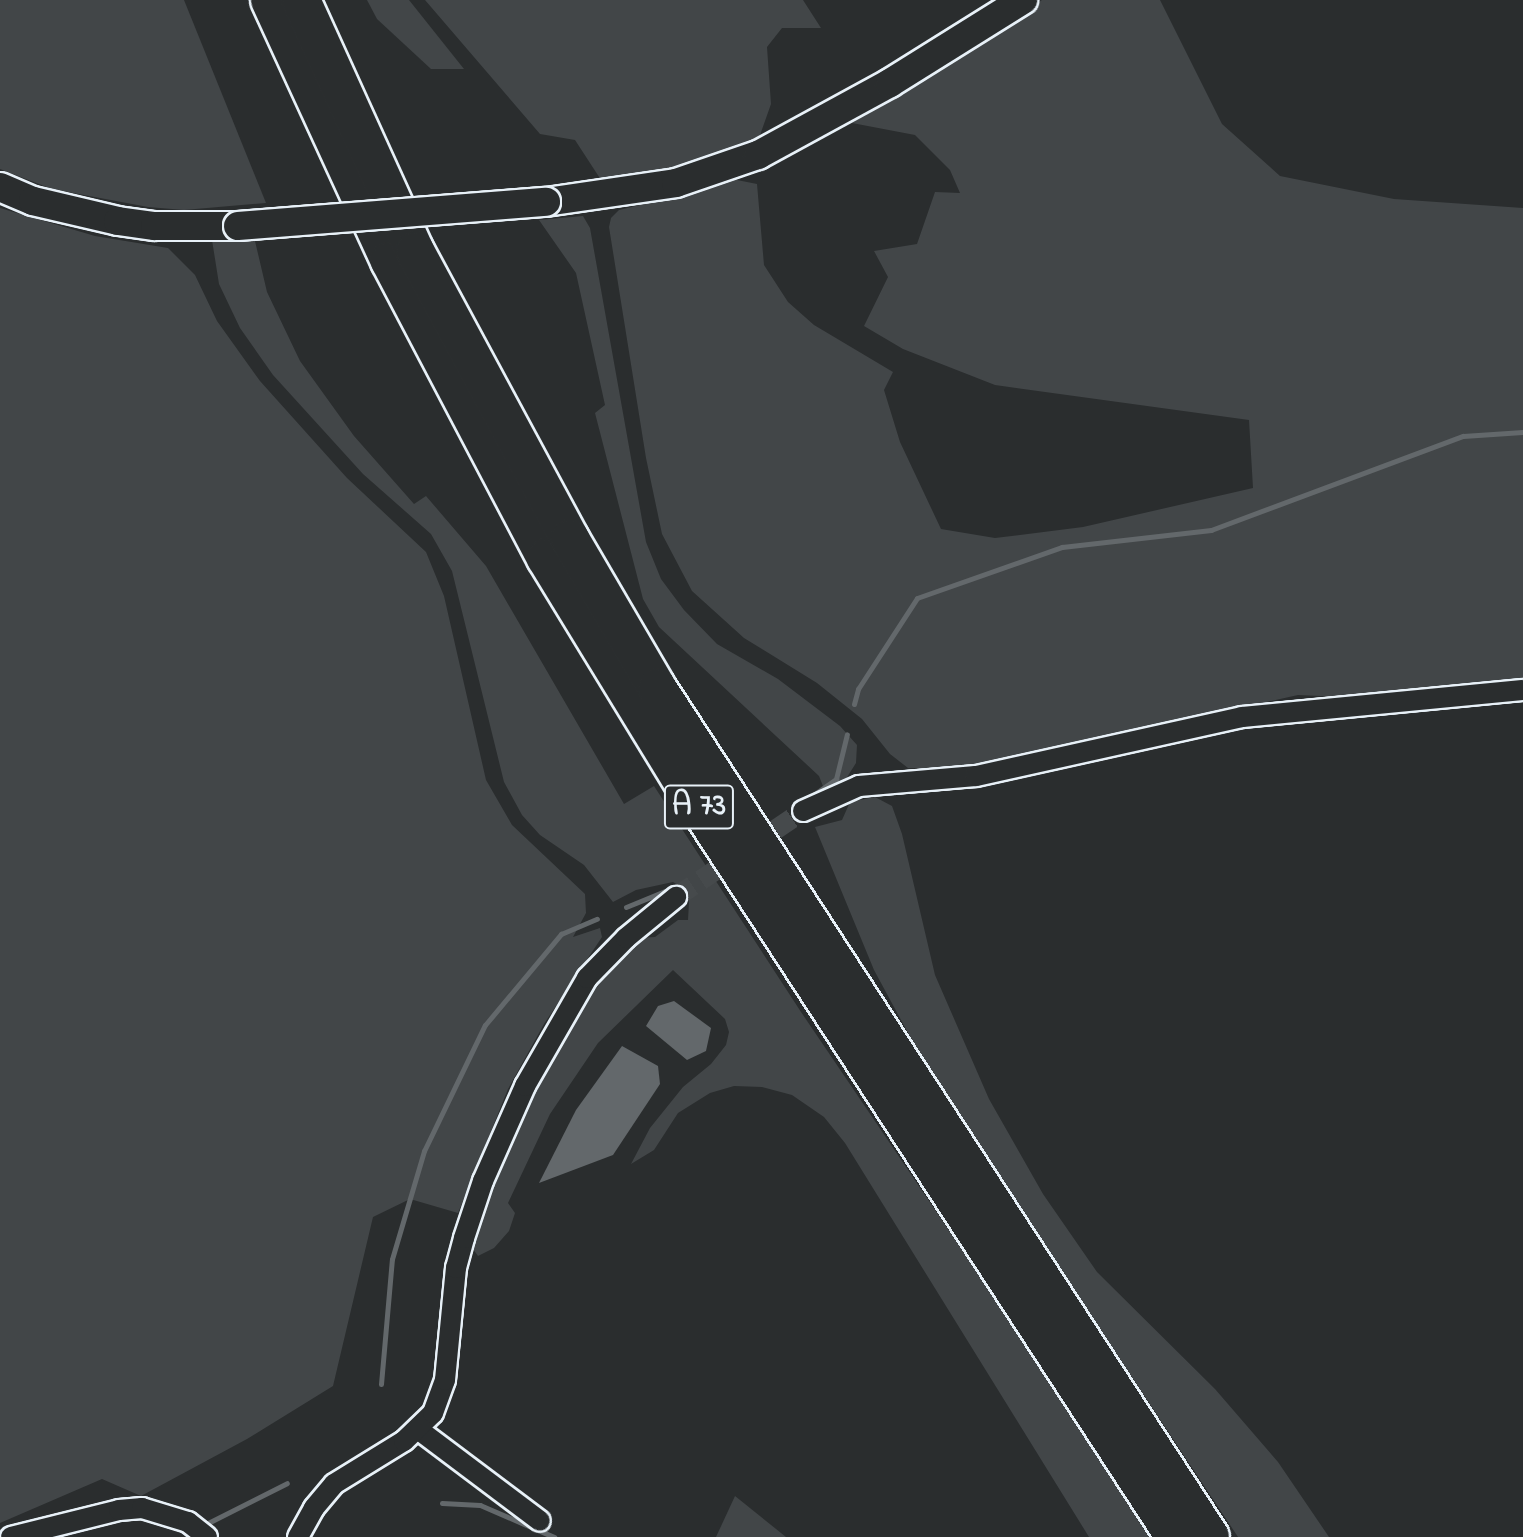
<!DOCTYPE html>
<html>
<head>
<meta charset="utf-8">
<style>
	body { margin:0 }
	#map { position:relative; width:1523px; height:1537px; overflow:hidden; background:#2a2d2e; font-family:"Indie Flower",sans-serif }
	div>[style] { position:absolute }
	.green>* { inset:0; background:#424648 }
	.water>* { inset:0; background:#63686b }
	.stream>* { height:5px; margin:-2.5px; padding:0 2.5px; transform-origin:2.5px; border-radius:2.5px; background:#63686b }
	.street-tunnel>* { height:20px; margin-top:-10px; transform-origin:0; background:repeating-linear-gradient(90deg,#464a4c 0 20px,transparent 0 30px) }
	.roads { filter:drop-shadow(2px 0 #e8f1f8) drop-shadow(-2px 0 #e8f1f8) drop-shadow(0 2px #e8f1f8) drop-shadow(0 -2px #e8f1f8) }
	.street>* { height:20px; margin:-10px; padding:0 10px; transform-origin:10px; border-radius:10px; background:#2a2d2e }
	.secondary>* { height:28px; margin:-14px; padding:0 14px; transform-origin:14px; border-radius:14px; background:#2a2d2e }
	.highway>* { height:38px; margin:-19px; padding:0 19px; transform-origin:19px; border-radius:19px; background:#2a2d2e }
	.bridges { filter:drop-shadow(2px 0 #e8f1f8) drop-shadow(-2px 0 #e8f1f8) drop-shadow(0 2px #e8f1f8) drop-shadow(0 -2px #e8f1f8) }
	.secondary-bridge>* { height:28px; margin:-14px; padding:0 14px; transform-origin:14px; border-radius:14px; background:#2a2d2e }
	span { translate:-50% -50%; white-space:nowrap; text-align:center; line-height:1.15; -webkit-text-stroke:6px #2a2d2e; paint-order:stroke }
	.shield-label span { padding:2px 6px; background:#2a2d2e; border:2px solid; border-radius:6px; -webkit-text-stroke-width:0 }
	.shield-label { font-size:32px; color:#e8f1f8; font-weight:700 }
</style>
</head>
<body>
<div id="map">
	<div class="green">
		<div style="clip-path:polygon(0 0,184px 0,266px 203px,184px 210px,148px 207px,52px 189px,0 169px)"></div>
		<div style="clip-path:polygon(367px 0,409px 0,464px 69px,431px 69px,377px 19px)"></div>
		<div style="clip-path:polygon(425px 0,803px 0,821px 28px,782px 28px,767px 47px,771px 104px,759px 138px,676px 169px,603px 183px,575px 140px,540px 134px)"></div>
		<div style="clip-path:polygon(1042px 0,1160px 0,1222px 124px,1280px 176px,1394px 199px,1523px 208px,1523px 682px,1366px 698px,1298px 695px,992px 762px,961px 768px,908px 768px,890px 754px,862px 719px,817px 683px,744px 638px,692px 591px,662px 534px,646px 458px,609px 227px,611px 218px,619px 210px,682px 195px,732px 179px,757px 184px,764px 265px,788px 302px,814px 325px,893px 372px,884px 390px,900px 442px,941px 529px,995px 538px,1083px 527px,1253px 488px,1249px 420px,995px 385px,903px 349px,864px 326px,888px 277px,874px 251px,917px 244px,935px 192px,960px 193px,950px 170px,915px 135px,852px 123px)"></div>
		<div style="clip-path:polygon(0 208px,95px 236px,168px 248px,195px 275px,217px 321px,260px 381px,347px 478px,426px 552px,444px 596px,486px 780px,512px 825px,585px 894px,586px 913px,573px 937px,600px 928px,602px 937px,544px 1024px,508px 1089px,458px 1213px,410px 1199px,373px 1217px,333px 1386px,247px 1439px,141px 1496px,102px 1479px,0 1523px)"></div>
		<div style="clip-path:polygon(583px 216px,590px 228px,646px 542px,661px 579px,684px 610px,717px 644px,778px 679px,840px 726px,857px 745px,856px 763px,844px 782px,826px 794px,819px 776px,659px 627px,643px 599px,595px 413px,605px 405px,576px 273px,539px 220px)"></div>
		<div style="clip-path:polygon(212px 240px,255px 241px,267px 292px,300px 361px,354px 436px,414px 504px,426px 496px,486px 566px,624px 804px,654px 786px,801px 1012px,1005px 1313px,1149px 1537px,1089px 1537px,845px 1143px,824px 1117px,792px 1095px,762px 1087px,734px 1086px,710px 1093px,678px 1113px,654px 1150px,631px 1164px,650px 1128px,683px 1087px,711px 1064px,726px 1045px,729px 1032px,725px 1019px,673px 970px,598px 1043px,550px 1114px,508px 1203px,515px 1213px,509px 1231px,494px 1248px,478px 1256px,473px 1249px,476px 1226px,490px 1180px,520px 1115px,590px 986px,637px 938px,655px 937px,678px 920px,688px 920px,689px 902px,683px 888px,673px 882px,636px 890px,613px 902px,584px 865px,540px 835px,522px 815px,504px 782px,452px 571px,431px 534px,363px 474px,273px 375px,240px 328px,219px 284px)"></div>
		<div style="clip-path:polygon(875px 797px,892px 806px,902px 834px,935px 975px,989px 1099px,1043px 1194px,1097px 1272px,1215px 1389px,1278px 1462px,1329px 1537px,1238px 1537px,912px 1046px,914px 1044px,874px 970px,815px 827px,842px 820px,850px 802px)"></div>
		<div style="clip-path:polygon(735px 1496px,786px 1537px,716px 1537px)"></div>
	</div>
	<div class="water">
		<div style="clip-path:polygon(674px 1001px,711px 1028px,706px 1051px,687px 1060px,646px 1026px,658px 1006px)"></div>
		<div style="clip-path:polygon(622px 1046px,658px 1066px,660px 1084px,613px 1155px,539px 1183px,576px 1110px)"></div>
	</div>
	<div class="stream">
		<div style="left:854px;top:704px;width:16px;rotate:-75deg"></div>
		<div style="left:858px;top:689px;width:108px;rotate:-57deg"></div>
		<div style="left:917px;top:598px;width:154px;rotate:-19.4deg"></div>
		<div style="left:1062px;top:547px;width:150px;rotate:-6.5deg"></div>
		<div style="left:1211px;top:530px;width:269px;rotate:-20.5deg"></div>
		<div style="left:1463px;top:436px;width:60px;rotate:-3.8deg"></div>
		<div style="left:806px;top:800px;width:37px;rotate:-35deg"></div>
		<div style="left:836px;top:779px;width:46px;rotate:-76.3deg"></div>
		<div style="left:626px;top:907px;width:42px;rotate:-22.3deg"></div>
		<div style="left:381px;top:1384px;width:125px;rotate:-85deg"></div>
		<div style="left:392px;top:1259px;width:113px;rotate:-73.5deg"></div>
		<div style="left:424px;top:1151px;width:140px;rotate:-64.2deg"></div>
		<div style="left:485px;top:1025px;width:119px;rotate:-50.1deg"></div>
		<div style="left:561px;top:934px;width:39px;rotate:-23deg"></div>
		<div style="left:442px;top:1503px;width:38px;rotate:3deg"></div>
		<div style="left:480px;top:1505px;width:81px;rotate:23.4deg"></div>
		<div style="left:202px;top:1526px;width:95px;rotate:-26.8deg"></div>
	</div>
	<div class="street-tunnel">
		<div style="left:676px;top:897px;width:153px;rotate:-34.1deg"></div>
	</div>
	<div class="roads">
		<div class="street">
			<div style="left:803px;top:811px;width:61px;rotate:-24.1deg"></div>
			<div style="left:859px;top:786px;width:117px;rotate:-4.9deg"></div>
			<div style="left:976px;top:776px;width:272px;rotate:-12.5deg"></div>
			<div style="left:1242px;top:717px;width:282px;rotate:-5.5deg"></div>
			<div style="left:419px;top:1430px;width:151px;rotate:36.9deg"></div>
			<div style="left:11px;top:1537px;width:111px;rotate:-14deg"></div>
			<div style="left:119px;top:1510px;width:23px;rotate:-5deg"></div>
			<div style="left:142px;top:1508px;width:48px;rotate:16.9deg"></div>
			<div style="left:188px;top:1522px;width:24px;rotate:38deg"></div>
			<div style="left:298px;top:1537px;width:33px;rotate:-61deg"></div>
			<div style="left:314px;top:1508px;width:31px;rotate:-50deg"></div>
			<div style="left:334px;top:1484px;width:82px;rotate:-31.6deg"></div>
			<div style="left:404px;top:1441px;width:40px;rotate:-44deg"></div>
			<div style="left:433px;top:1413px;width:35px;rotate:-70deg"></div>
			<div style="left:445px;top:1380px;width:113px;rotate:-84.4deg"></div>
			<div style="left:456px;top:1268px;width:31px;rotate:-75deg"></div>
			<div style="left:464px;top:1238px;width:60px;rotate:-71.6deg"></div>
			<div style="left:483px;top:1181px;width:104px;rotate:-66.1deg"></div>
			<div style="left:525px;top:1086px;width:125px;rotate:-60.1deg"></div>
			<div style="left:587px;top:978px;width:56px;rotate:-45.7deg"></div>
			<div style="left:626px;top:938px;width:65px;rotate:-39.4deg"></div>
		</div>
		<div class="secondary">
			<div style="left:0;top:187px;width:36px;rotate:23deg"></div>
			<div style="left:33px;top:201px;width:87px;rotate:13.2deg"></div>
			<div style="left:118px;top:221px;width:37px;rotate:8deg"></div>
			<div style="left:155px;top:226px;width:83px"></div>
			<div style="left:546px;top:202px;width:131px;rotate:-8.3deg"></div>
			<div style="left:676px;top:183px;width:87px;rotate:-18.9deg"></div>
			<div style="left:758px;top:155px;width:150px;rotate:-28.6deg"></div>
			<div style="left:890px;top:83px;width:157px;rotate:-32deg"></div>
		</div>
		<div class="highway">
			<div style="left:270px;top:0;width:287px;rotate:65.3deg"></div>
			<div style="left:390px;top:261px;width:335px;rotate:62.3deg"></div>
			<div style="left:546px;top:558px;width:265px;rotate:58.6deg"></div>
			<div style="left:684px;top:784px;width:899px;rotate:56.89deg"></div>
			<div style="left:301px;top:0;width:276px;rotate:65.6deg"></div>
			<div style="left:415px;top:251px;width:327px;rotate:61.7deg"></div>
			<div style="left:570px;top:539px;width:173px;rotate:59.7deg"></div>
			<div style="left:657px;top:688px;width:1013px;rotate:56.92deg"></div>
		</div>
	</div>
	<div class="bridges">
		<div class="secondary-bridge">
			<div style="left:238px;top:226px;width:309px;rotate:-4.5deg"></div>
		</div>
	</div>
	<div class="shield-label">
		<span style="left:699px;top:807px">A 73</span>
	</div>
</div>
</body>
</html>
